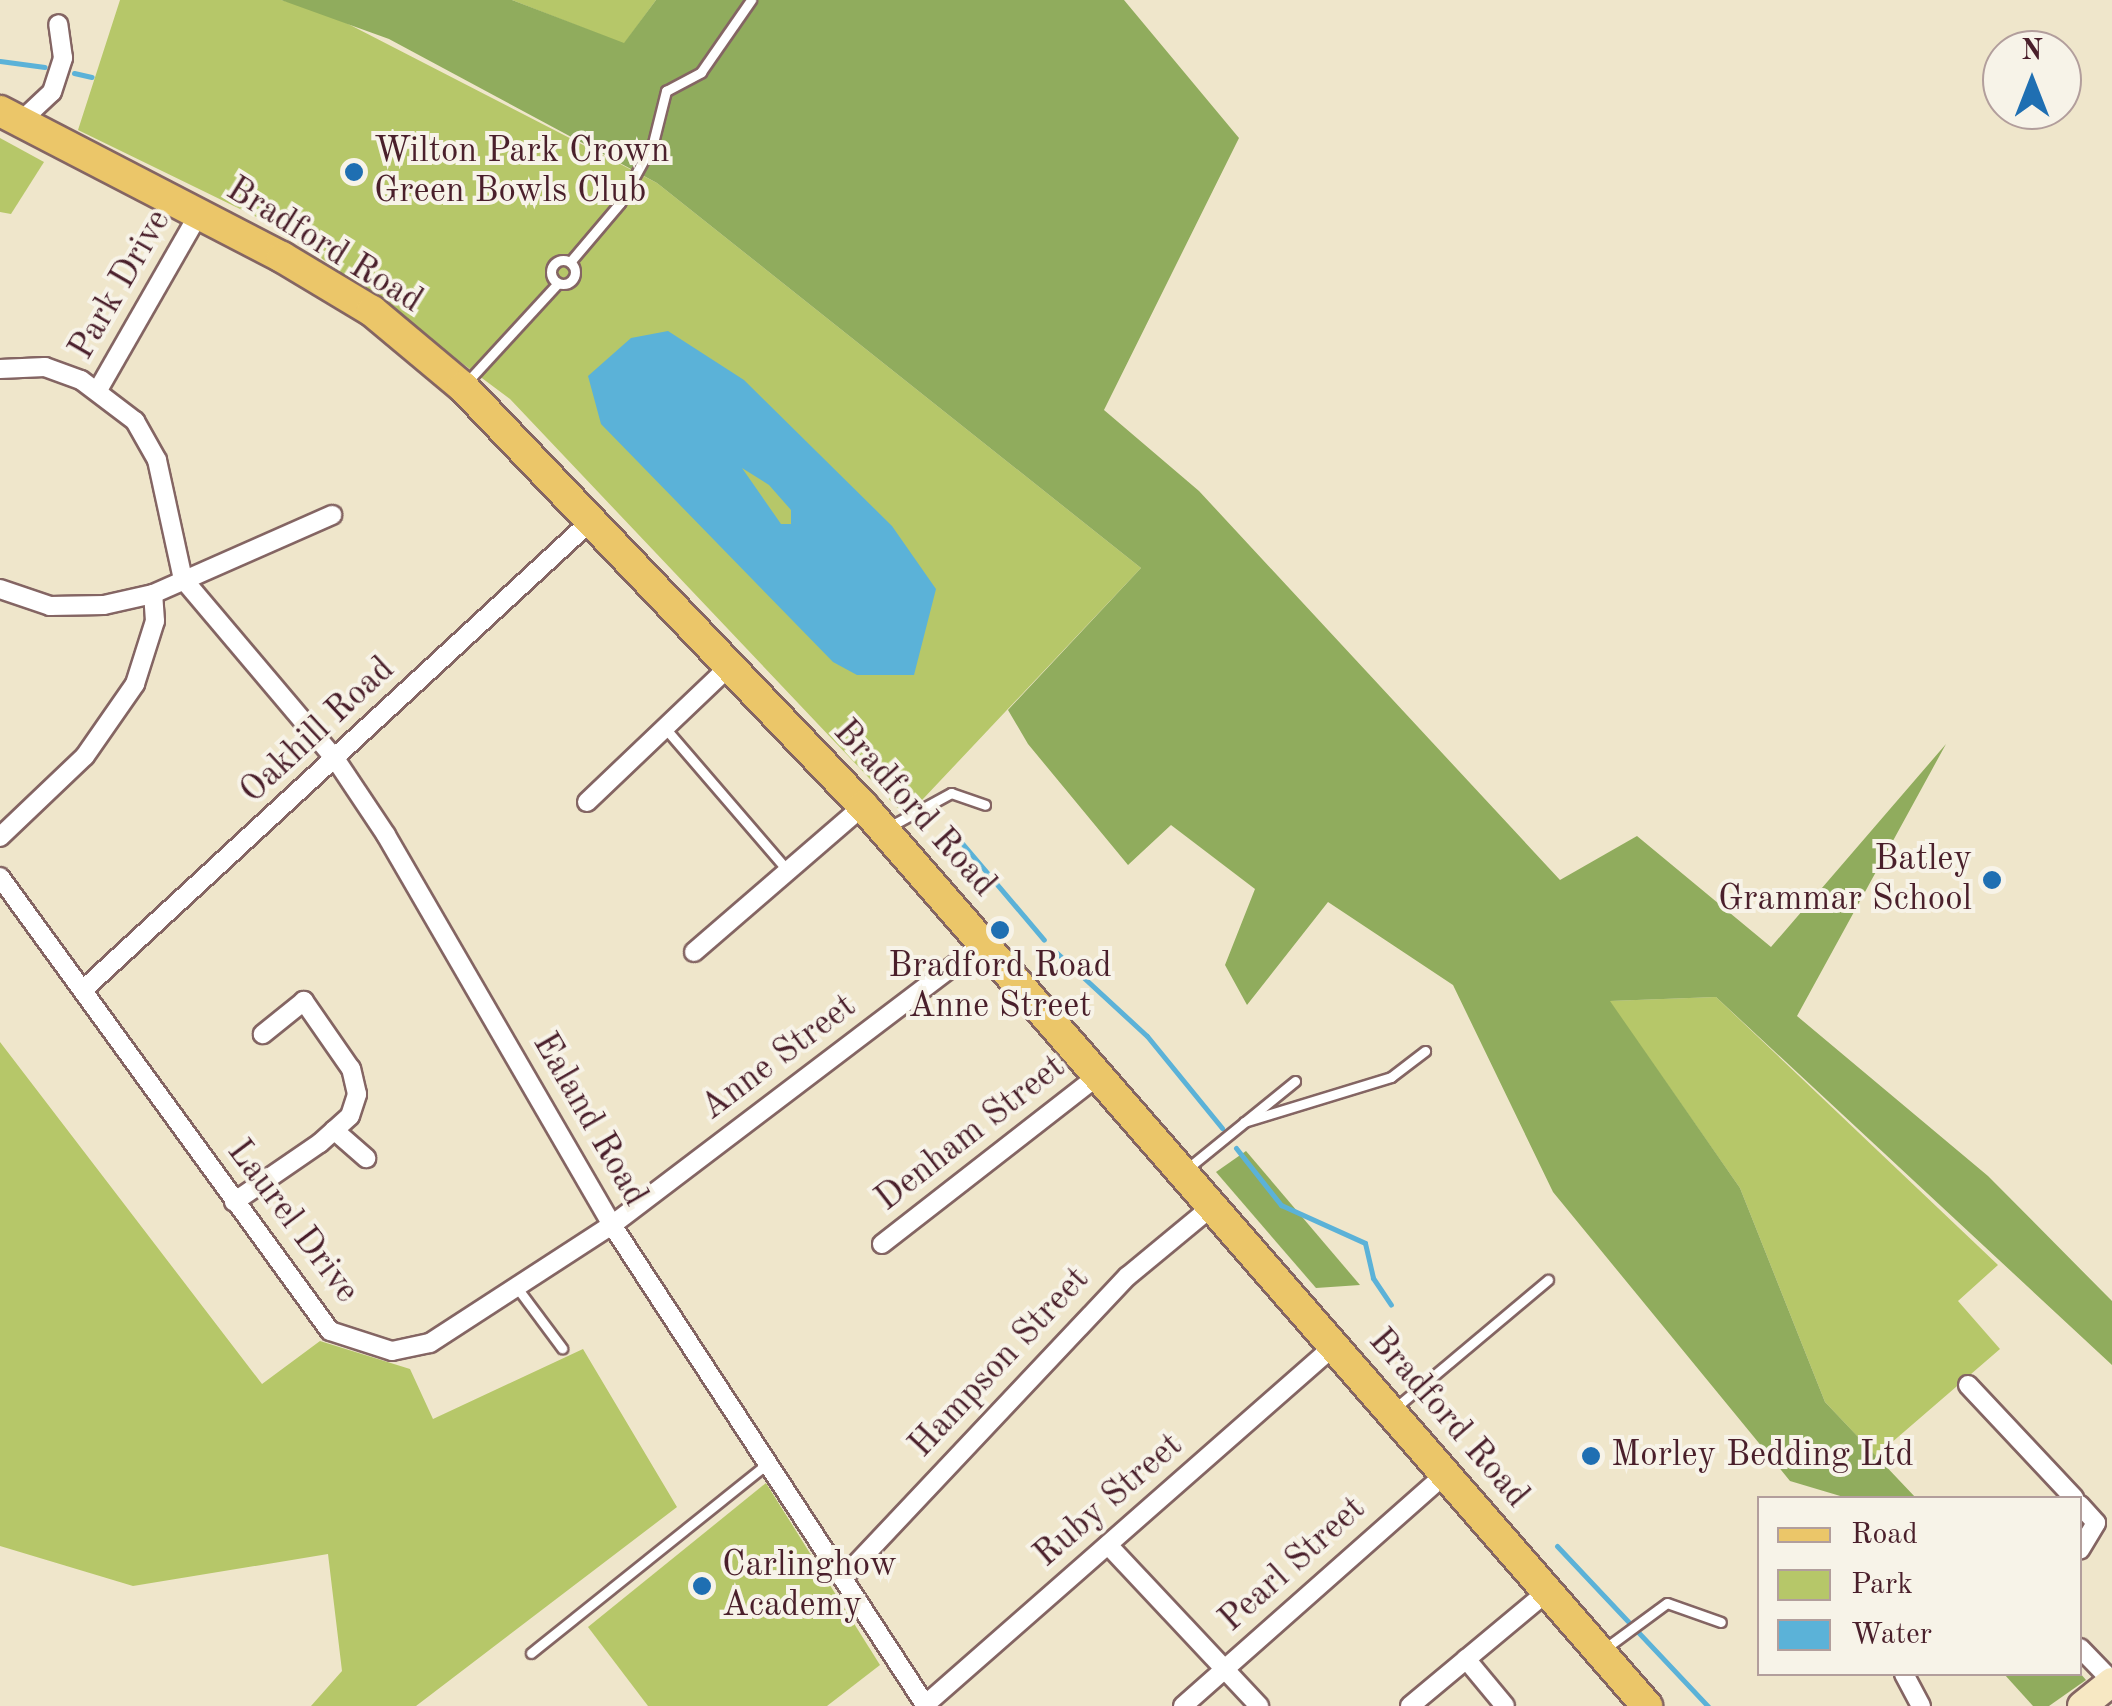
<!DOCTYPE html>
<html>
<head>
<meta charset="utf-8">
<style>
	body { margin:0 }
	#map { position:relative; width:2112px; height:1706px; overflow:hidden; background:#efe6cb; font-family:"Old Standard TT",serif }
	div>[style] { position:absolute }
	.green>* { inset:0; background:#b6c769 }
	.forest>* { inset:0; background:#90ac5d }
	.water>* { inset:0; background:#5bb2d8 }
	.stream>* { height:5px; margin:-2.5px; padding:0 2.5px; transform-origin:2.5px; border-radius:2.5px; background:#5bb2d8 }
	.roads { filter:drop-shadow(2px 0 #846563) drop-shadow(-2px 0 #846563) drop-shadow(0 2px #846563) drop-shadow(0 -2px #846563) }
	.lane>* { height:9px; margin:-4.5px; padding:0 4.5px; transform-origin:4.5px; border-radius:4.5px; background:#fff }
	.lane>.ring { margin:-4.5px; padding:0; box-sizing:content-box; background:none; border:9px solid #fff; border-radius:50% }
	.street>* { height:18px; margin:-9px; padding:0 9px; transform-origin:9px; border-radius:9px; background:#fff }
	.secondary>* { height:28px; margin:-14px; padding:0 14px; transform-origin:14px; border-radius:14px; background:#f7e8c3 }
	.primary>* { height:30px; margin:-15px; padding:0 15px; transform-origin:15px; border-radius:15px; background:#ebc669 }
	.dots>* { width:28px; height:28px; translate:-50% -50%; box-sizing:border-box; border:5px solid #f7f3e8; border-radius:50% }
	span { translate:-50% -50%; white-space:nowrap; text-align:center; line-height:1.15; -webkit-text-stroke:8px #f7f3e8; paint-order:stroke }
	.poi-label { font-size:35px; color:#4a1f2b }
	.left { translate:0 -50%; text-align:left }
	.right { translate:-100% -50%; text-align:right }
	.street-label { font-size:35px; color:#4a1f2b }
	.legend { position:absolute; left:1757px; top:1496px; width:325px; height:180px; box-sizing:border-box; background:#f7f3e8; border:2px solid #b29e9c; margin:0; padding:12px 18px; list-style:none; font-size:30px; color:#4a1f2b }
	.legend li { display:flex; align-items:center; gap:20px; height:50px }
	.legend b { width:50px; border:2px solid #b29e9c }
	.north { position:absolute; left:1982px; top:30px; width:100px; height:100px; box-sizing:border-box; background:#f7f3e8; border:2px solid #b29e9c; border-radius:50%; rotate:0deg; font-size:28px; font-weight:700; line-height:40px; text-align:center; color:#4a1f2b }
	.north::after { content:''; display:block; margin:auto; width:35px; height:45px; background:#1f6fb2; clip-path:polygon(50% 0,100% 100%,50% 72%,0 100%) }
</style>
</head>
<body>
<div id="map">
	<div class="green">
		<div style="clip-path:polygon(120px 0,281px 0,323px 11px,657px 183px,1141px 568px,906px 817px,510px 399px,285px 231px,78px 130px)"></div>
		<div style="clip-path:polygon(512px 0,656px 0,624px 44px)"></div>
		<div style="clip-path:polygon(0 138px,44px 162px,11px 214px,0 212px)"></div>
		<div style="clip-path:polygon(1716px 997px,1998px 1265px,1958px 1301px,2000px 1349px,1876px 1456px,1825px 1402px,1740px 1188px,1609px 1001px)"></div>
		<div style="clip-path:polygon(0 1042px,262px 1384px,320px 1341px,410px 1369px,433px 1419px,583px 1349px,677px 1507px,416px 1706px,311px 1706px,342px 1671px,328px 1554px,133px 1586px,0 1546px)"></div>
		<div style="clip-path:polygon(766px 1483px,880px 1665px,827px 1706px,648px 1706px,588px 1627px)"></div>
	</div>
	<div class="forest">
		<div style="clip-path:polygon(281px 0,512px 0,624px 43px,656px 0,1124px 0,1239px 138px,1104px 410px,1199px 491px,1560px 880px,1637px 836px,1771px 947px,1946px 744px,1797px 1016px,1988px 1176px,2112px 1301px,2112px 1365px,1716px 997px,1610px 1001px,1740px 1188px,1825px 1402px,1916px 1498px,1847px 1498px,1790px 1481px,1553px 1192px,1453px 985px,1328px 902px,1247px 1005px,1225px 965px,1255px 889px,1171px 825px,1128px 865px,1028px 744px,1008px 710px,1141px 568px,657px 183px,389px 39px)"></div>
		<div style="clip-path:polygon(1246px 1151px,1360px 1285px,1316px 1288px,1216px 1172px)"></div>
		<div style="clip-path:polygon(2080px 1673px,2086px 1680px,2049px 1706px,2033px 1706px,2004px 1674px)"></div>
	</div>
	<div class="water">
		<div style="clip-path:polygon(evenodd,668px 331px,744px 380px,892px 526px,936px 589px,914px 675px,857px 675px,833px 662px,601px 424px,588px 376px,631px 338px,668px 331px,742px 468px,769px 485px,791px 510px,791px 524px,781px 524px,742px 468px)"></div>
	</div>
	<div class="stream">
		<div style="left:0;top:61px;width:45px;rotate:7.6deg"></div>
		<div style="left:74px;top:73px;width:18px;rotate:13deg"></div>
		<div style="left:950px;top:829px;width:145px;rotate:49.7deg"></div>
		<div style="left:1057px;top:953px;width:122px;rotate:42.7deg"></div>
		<div style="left:1147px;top:1036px;width:119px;rotate:50.8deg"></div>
		<div style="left:1236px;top:1148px;width:73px;rotate:51.7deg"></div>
		<div style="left:1281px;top:1205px;width:92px;rotate:24.3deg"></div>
		<div style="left:1365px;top:1243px;width:36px;rotate:77deg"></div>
		<div style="left:1373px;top:1278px;width:32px;rotate:56deg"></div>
		<div style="left:1557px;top:1546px;width:220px;rotate:46.7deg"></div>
	</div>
	<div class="roads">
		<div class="lane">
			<div class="ring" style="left:551px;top:260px;width:15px;height:15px"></div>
			<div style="left:570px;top:262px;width:77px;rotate:-49.7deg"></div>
			<div style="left:620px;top:203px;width:68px;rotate:-61.2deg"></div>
			<div style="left:653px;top:143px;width:54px;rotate:-76deg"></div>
			<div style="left:666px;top:91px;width:40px;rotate:-28deg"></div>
			<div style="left:701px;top:72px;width:88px;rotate:-55.2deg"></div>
			<div style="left:468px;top:381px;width:133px;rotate:-47.4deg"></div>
			<div style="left:665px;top:728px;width:189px;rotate:49.3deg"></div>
			<div style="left:887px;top:828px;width:73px;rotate:-28.7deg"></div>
			<div style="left:951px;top:793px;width:36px;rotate:19deg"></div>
			<div style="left:1244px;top:1122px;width:154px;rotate:-17deg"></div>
			<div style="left:1391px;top:1077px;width:43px;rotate:-37.4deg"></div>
			<div style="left:1188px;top:1168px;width:138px;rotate:-39.1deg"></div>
			<div style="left:518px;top:1289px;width:74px;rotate:53.3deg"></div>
			<div style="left:1394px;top:1409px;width:201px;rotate:-40deg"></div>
			<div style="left:1603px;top:1650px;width:79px;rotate:-36.3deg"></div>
			<div style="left:1667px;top:1603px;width:57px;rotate:19.4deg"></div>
			<div style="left:531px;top:1653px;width:304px;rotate:-38.7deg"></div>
		</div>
		<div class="street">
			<div style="left:21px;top:121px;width:42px;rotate:-43.1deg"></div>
			<div style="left:52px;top:92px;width:36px;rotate:-72deg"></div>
			<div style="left:63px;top:58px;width:34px;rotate:-98deg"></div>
			<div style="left:0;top:369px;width:45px;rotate:-2.5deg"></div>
			<div style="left:45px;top:367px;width:38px;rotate:20deg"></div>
			<div style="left:81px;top:380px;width:68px;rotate:37.2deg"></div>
			<div style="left:135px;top:421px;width:45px;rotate:60.6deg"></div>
			<div style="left:157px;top:460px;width:122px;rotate:77.7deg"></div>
			<div style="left:183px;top:579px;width:237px;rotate:49.8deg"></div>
			<div style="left:336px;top:760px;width:90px;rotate:56.3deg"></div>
			<div style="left:386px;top:835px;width:451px;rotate:59.9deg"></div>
			<div style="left:612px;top:1225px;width:574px;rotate:56.86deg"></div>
			<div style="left:98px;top:390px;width:205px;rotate:-60.2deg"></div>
			<div style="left:0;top:589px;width:53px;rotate:18.8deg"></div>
			<div style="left:50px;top:606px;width:54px;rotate:-1.1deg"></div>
			<div style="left:104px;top:605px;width:50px;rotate:-12.7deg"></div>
			<div style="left:153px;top:594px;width:196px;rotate:-23.8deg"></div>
			<div style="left:587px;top:802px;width:200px;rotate:-43.6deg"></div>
			<div style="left:0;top:837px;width:117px;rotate:-43.6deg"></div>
			<div style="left:85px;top:756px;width:88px;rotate:-55.2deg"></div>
			<div style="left:135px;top:684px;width:66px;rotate:-72.4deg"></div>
			<div style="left:155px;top:621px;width:27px;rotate:-94deg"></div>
			<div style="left:0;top:877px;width:561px;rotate:53.99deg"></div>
			<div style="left:330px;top:1331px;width:65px;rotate:17.9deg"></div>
			<div style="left:392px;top:1351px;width:39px;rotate:-12deg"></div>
			<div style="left:430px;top:1343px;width:217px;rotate:-33deg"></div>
			<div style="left:612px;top:1225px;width:467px;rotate:-37.2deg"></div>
			<div style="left:694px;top:952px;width:223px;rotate:-40.8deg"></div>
			<div style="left:83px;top:990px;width:697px;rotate:-42.73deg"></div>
			<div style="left:334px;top:1130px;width:43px;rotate:41.2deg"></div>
			<div style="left:234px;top:1202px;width:104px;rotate:-34.5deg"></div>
			<div style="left:320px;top:1143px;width:40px;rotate:-42deg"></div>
			<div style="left:350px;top:1116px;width:23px;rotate:-72deg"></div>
			<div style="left:357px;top:1094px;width:26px;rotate:-103deg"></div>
			<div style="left:351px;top:1069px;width:83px;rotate:-124.7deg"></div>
			<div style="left:304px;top:1001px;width:53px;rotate:141.2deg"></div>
			<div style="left:882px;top:1244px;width:276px;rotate:-37.9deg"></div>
			<div style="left:1968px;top:1385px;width:155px;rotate:46.8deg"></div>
			<div style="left:2080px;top:1505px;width:24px;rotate:48deg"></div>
			<div style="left:2096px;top:1523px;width:31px;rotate:121deg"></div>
			<div style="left:1108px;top:1545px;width:221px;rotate:46.8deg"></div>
			<div style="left:843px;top:1578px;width:415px;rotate:-46.7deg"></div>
			<div style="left:1128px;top:1276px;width:113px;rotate:-39.6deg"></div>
			<div style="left:2080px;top:1648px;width:46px;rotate:45.9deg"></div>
			<div style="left:1466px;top:1659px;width:61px;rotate:50.3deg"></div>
			<div style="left:1904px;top:1674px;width:36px;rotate:62deg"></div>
			<div style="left:925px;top:1705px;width:546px;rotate:-41.28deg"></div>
			<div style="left:1183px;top:1706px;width:351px;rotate:-41.5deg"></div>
			<div style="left:1410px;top:1706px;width:180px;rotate:-39.8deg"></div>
		</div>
		<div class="secondary">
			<div style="left:2082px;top:1706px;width:38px;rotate:-39deg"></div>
		</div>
		<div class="primary">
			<div style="left:0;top:111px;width:318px;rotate:27.4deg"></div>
			<div style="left:282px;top:257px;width:105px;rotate:31deg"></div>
			<div style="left:372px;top:311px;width:119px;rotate:39.9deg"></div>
			<div style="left:463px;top:387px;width:579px;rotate:46.33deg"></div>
			<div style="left:863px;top:806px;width:1194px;rotate:48.94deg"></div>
		</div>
	</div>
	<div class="dots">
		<div style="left:354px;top:172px;background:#1f6fb2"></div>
		<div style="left:1992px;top:880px;background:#1f6fb2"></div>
		<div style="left:1000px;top:930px;background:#1f6fb2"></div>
		<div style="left:1591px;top:1456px;background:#1f6fb2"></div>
		<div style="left:702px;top:1586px;background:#1f6fb2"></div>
	</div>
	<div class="poi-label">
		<span class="left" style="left:374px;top:172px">Wilton Park Crown<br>Green Bowls Club</span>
		<span class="right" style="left:1972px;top:880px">Batley<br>Grammar School</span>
		<span style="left:1000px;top:987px">Bradford Road<br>Anne Street</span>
		<span class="left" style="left:1611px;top:1456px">Morley Bedding Ltd</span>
		<span class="left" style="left:722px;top:1586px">Carlinghow<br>Academy</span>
	</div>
	<div class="street-label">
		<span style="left:324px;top:246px;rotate:32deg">Bradford Road</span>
		<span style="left:121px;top:285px;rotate:-60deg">Park Drive</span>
		<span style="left:318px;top:731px;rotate:-43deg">Oakhill Road</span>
		<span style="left:914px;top:809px;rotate:48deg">Bradford Road</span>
		<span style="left:779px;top:1058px;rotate:-37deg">Anne Street</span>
		<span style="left:589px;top:1120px;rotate:60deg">Ealand Road</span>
		<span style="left:971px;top:1134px;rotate:-38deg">Denham Street</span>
		<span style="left:292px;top:1222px;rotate:53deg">Laurel Drive</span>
		<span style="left:1000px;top:1363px;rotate:-47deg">Hampson Street</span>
		<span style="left:1448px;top:1419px;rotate:49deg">Bradford Road</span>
		<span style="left:1109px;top:1501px;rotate:-41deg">Ruby Street</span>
		<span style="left:1293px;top:1565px;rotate:-42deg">Pearl Street</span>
	</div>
	<ul class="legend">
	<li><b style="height:12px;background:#ebc669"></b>Road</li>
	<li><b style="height:28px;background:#b6c769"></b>Park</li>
	<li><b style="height:28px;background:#5bb2d8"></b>Water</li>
	</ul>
	<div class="north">N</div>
</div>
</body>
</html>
